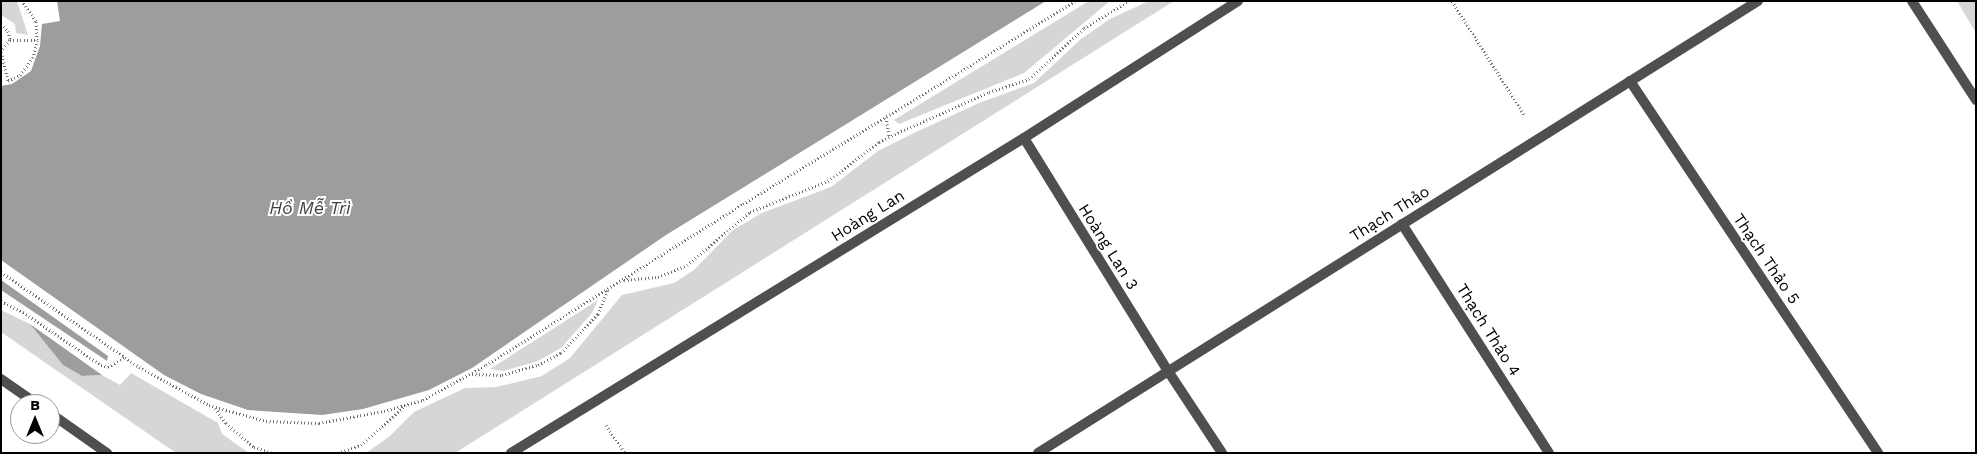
<!DOCTYPE html>
<html>
<head>
<meta charset="utf-8">
<style>
	body { margin:0 }
	#map { position:relative; width:1977px; height:454px; overflow:hidden; background:#fff; font-family:"Work Sans",sans-serif }
	div>[style] { position:absolute }
	.green>* { inset:0; background:#d6d6d6 }
	.water>* { inset:0; background:#9d9d9d }
	.path>* { height:3px; margin-top:-1.5px; transform-origin:0; background:repeating-linear-gradient(90deg,#717171 0 1px,transparent 0 3.5px) }
	.service>* { height:10px; margin:-5px; padding:0 5px; transform-origin:5px; border-radius:5px; background:#4f4f4f }
	.minor>* { height:10px; margin:-5px; padding:0 5px; transform-origin:5px; border-radius:5px; background:#4f4f4f }
	span { translate:-50% -50%; white-space:nowrap; text-align:center; line-height:1.15; -webkit-text-stroke:4px #fff; paint-order:stroke }
	.street-label { font-size:16px; color:#000 }
	.water-label { font-size:18px; color:#3e3e3e; font-style:italic }
	.frame { position:absolute; inset:0; border:2px solid #000; pointer-events:none }
	.north { position:absolute; left:10px; top:394px; width:50px; height:50px; box-sizing:border-box; background:#fff; border:1px solid #999; border-radius:50%; rotate:0deg; font-size:14px; font-weight:700; line-height:20px; text-align:center; color:#000 }
	.north::after { content:''; display:block; margin:auto; width:18px; height:22px; background:#000; clip-path:polygon(50% 0,100% 100%,50% 72%,0 100%) }
</style>
</head>
<body>
<div id="map">
	<div class="green">
		<div style="clip-path:polygon(1px 1px,17px 1px,28px 35px,16px 33px,15px 24px,1px 15px)"></div>
		<div style="clip-path:polygon(1089px 1px,1110px 1px,1024px 73px,899px 124px,894px 120px)"></div>
		<div style="clip-path:polygon(1149px 1px,1174px 1px,455px 453px,366px 453px,390px 436px,414px 412px,465px 388px,496px 387px,542px 376px,570px 358px,622px 295px,674px 283px,694px 270px,733px 230px,762px 213px,831px 187px,878px 151px,914px 133px,979px 103px,1034px 83px,1081px 39px,1110px 19px)"></div>
		<div style="clip-path:polygon(1957px 1px,1976px 1px,1976px 33px)"></div>
		<div style="clip-path:polygon(598px 300px,592px 313px,561px 348px,538px 361px,504px 371px,490px 369px)"></div>
		<div style="clip-path:polygon(1px 310px,30px 324px,63px 365px,82px 376px,102px 375px,120px 385px,131px 373px,218px 423px,222px 434px,249px 453px,176px 453px,1px 332px)"></div>
	</div>
	<div class="water">
		<div style="clip-path:polygon(57px 1px,1046px 1px,666px 235px,472px 368px,429px 390px,363px 409px,322px 415px,248px 410px,201px 394px,164px 375px,1px 260px,1px 86px,12px 84px,31px 71px,40px 46px,42px 24px,60px 21px)"></div>
		<div style="clip-path:polygon(1px 280px,108px 356px,107px 361px,1px 290px)"></div>
		<div style="clip-path:polygon(30px 324px,102px 375px,82px 376px,63px 365px)"></div>
	</div>
	<div class="path">
		<div style="left:1452px;top:1px;width:136px;rotate:57.6deg"></div>
		<div style="left:1px;top:24px;width:10px;rotate:45deg"></div>
		<div style="left:8px;top:31px;width:9px;rotate:77deg"></div>
		<div style="left:10px;top:40px;width:14px;rotate:129deg"></div>
		<div style="left:10px;top:40px;width:27px"></div>
		<div style="left:1px;top:52px;width:30px;rotate:76deg"></div>
		<div style="left:8px;top:81px;width:13px;rotate:-27deg"></div>
		<div style="left:20px;top:75px;width:21px;rotate:-53deg"></div>
		<div style="left:33px;top:58px;width:18px;rotate:-77deg"></div>
		<div style="left:37px;top:40px;width:19px;rotate:-93deg"></div>
		<div style="left:36px;top:21px;width:24px;rotate:-125deg"></div>
		<div style="left:886px;top:117px;width:20px;rotate:81deg"></div>
		<div style="left:1px;top:272px;width:168px;rotate:34.5deg"></div>
		<div style="left:139px;top:367px;width:80px;rotate:28.5deg"></div>
		<div style="left:209px;top:405px;width:59px;rotate:15.7deg"></div>
		<div style="left:266px;top:421px;width:53px;rotate:2.2deg"></div>
		<div style="left:319px;top:423px;width:66px;rotate:-10.5deg"></div>
		<div style="left:384px;top:411px;width:41px;rotate:-15.8deg"></div>
		<div style="left:423px;top:400px;width:72px;rotate:-29.1deg"></div>
		<div style="left:486px;top:365px;width:303px;rotate:-32.1deg"></div>
		<div style="left:743px;top:204px;width:389px;rotate:-31.4deg"></div>
		<div style="left:624px;top:280px;width:34px;rotate:-5deg"></div>
		<div style="left:658px;top:277px;width:31px;rotate:-22deg"></div>
		<div style="left:687px;top:265px;width:82px;rotate:-40.1deg"></div>
		<div style="left:750px;top:212px;width:84px;rotate:-21.7deg"></div>
		<div style="left:828px;top:181px;width:64px;rotate:-37.4deg"></div>
		<div style="left:879px;top:142px;width:28px;rotate:-26deg"></div>
		<div style="left:904px;top:130px;width:93px;rotate:-24.1deg"></div>
		<div style="left:989px;top:92px;width:42px;rotate:-18deg"></div>
		<div style="left:1029px;top:79px;width:75px;rotate:-42.8deg"></div>
		<div style="left:1084px;top:28px;width:52px;rotate:-31deg"></div>
		<div style="left:1px;top:301px;width:28px;rotate:27deg"></div>
		<div style="left:26px;top:314px;width:91px;rotate:34.2deg"></div>
		<div style="left:101px;top:365px;width:7px;rotate:16deg"></div>
		<div style="left:108px;top:367px;width:20px;rotate:-30deg"></div>
		<div style="left:472px;top:374px;width:30px;rotate:2deg"></div>
		<div style="left:502px;top:375px;width:37px;rotate:-16deg"></div>
		<div style="left:538px;top:365px;width:26px;rotate:-28deg"></div>
		<div style="left:561px;top:353px;width:54px;rotate:-46.5deg"></div>
		<div style="left:598px;top:314px;width:27px;rotate:-68deg"></div>
		<div style="left:215px;top:408px;width:19px;rotate:54deg"></div>
		<div style="left:226px;top:423px;width:37px;rotate:41deg"></div>
		<div style="left:254px;top:447px;width:19px;rotate:18deg"></div>
		<div style="left:606px;top:425px;width:34px;rotate:56deg"></div>
		<div style="left:338px;top:453px;width:24px;rotate:-19deg"></div>
		<div style="left:361px;top:445px;width:60px;rotate:-41.6deg"></div>
	</div>
	<div class="service">
		<div style="left:1912px;top:1px;width:118px;rotate:57.1deg"></div>
		<div style="left:1630px;top:81px;width:447px;rotate:56.3deg"></div>
		<div style="left:1024px;top:138px;width:274px;rotate:58.3deg"></div>
		<div style="left:1168px;top:371px;width:98px;rotate:56.6deg"></div>
		<div style="left:1402px;top:224px;width:272px;rotate:57.3deg"></div>
		<div style="left:1px;top:379px;width:44px;rotate:34.8deg"></div>
		<div style="left:50px;top:413px;width:70px;rotate:35.1deg"></div>
		<div style="left:511px;top:453px;width:602px;rotate:-31.55deg"></div>
		<div style="left:1024px;top:138px;width:254px;rotate:-32.6deg"></div>
	</div>
	<div class="minor">
		<div style="left:1038px;top:453px;width:850px;rotate:-32.12deg"></div>
	</div>
	<div class="street-label">
		<span style="left:1390px;top:214px;rotate:-32deg">Thạch Thảo</span>
		<span style="left:868px;top:216px;rotate:-32deg">Hoàng Lan</span>
		<span style="left:1108px;top:247px;rotate:58deg">Hoàng Lan 3</span>
		<span style="left:1766px;top:259px;rotate:56deg">Thạch Thảo 5</span>
		<span style="left:1488px;top:330px;rotate:58deg">Thạch Thảo 4</span>
	</div>
	<div class="water-label">
		<span style="left:310px;top:208px">Hồ Mễ Trì</span>
	</div>
	<div class="frame"></div>
	<div class="north">B</div>
</div>
</body>
</html>
